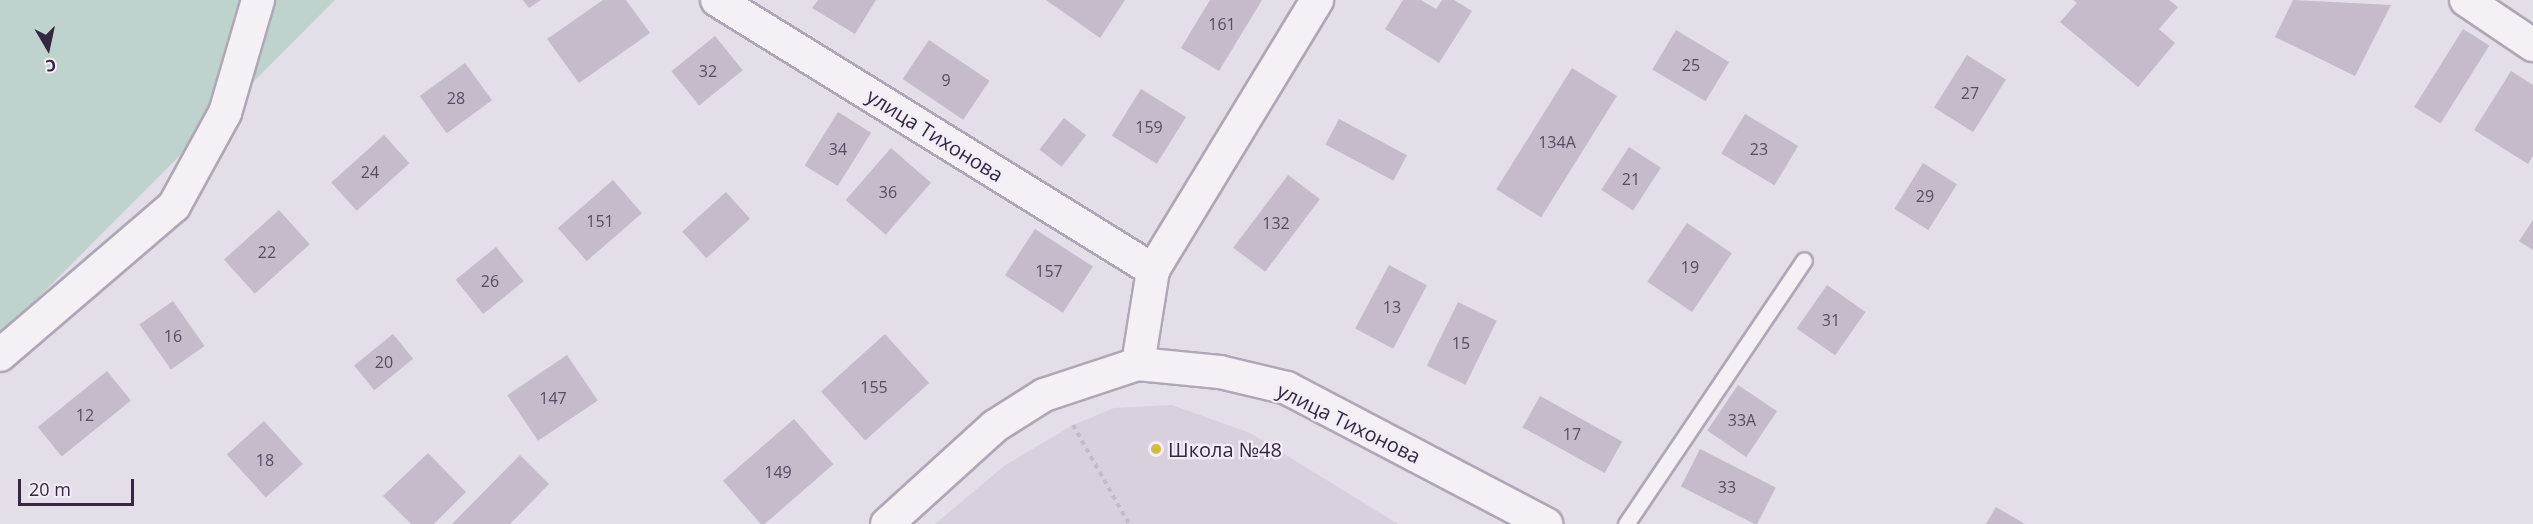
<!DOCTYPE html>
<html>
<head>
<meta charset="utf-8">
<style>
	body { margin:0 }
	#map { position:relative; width:2533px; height:524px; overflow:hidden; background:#e4dee8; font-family:"Open Sans",sans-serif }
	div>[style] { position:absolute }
	.built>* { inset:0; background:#d8d0dd }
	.green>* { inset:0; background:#bed3cd }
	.building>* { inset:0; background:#c5bbcb; transform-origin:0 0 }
	.path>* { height:4px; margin-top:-2px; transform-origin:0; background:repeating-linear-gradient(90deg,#c3bbc7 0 4.5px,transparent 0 9px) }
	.roads { filter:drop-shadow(2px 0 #b0a7b6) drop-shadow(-2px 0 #b0a7b6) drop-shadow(0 2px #b0a7b6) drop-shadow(0 -2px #b0a7b6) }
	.service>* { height:15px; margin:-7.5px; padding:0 7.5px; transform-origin:7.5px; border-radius:7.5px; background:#f4f0f6 }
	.minor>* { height:32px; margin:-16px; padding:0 16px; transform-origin:16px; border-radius:16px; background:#f4f0f6 }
	.dots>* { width:16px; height:16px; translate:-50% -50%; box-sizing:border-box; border:3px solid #f2edf6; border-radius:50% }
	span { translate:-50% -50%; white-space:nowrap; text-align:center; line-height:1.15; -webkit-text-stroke:4.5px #f2edf6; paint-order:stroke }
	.number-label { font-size:16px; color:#5a4b63 }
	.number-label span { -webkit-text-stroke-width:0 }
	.street-label { font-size:20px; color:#362640 }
	.poi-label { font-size:20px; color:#362640 }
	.left { translate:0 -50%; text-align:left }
	.north { position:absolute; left:18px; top:18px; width:60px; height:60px; -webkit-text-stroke:4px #f2edf6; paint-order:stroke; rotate:171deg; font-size:16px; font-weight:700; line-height:24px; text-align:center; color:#362640 }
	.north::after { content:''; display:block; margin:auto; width:21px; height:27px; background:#362640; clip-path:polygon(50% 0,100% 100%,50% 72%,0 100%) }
	.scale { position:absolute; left:18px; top:479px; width:116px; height:27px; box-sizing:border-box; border:3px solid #362640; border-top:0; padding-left:8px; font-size:18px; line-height:21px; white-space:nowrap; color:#362640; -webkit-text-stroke:4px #f2edf6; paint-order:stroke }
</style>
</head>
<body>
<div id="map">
	<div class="built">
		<div style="clip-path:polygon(1172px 405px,1250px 433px,1398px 524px,935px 524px,1004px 466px,1073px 425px,1114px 408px)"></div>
	</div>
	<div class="green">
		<div style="clip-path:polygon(0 0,335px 0,0 336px)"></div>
	</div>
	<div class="building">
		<div style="clip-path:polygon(523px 0,541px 0,529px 8px)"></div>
		<div style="clip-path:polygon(603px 0,626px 0,650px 33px,579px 83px,547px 39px)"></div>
		<div style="clip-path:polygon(818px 0,876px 0,855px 34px,812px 8px)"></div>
		<div style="clip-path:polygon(1046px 0,1125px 0,1100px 38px)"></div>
		<div style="clip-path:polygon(1210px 0,1262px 0,1219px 71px,1181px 48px)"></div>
		<div style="clip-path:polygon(1403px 0,1421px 0,1436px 9px,1442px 0,1454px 0,1472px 11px,1439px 63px,1385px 29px)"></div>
		<div style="clip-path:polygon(2073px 0,2169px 0,2178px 7px,2159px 29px,2175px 43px,2138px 87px,2060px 22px,2077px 3px)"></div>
		<div style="clip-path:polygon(2293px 0,2391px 5px,2355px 76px,2275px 37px)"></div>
		<div style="left:2463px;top:29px;width:31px;height:92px;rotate:32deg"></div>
		<div style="left:1676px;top:30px;width:62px;height:46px;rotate:31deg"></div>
		<div style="left:715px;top:36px;width:44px;height:56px;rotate:51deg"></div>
		<div style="left:929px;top:40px;width:73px;height:47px;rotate:34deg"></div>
		<div style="left:1967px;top:55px;width:46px;height:62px;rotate:32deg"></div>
		<div style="left:465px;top:63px;width:46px;height:56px;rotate:54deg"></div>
		<div style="left:1572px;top:68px;width:53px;height:143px;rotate:32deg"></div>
		<div style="clip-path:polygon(2511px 71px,2533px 85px,2533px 156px,2528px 164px,2474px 130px)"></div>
		<div style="left:1141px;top:89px;width:53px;height:55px;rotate:32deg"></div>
		<div style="left:838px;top:112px;width:39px;height:63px;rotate:32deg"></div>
		<div style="left:1745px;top:114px;width:62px;height:46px;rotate:31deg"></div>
		<div style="left:1064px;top:118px;width:28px;height:40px;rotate:38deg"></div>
		<div style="left:1339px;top:119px;width:77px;height:29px;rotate:28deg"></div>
		<div style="left:384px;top:135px;width:38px;height:71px;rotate:48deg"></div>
		<div style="left:1629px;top:147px;width:38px;height:51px;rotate:33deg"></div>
		<div style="left:891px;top:148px;width:53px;height:69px;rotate:41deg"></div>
		<div style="left:1923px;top:163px;width:40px;height:54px;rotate:32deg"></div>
		<div style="left:1288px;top:175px;width:40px;height:91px;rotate:37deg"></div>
		<div style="left:613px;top:180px;width:44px;height:73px;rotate:49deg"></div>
		<div style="left:726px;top:192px;width:36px;height:59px;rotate:48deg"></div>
		<div style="left:279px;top:210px;width:46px;height:74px;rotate:48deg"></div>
		<div style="clip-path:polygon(2533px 220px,2533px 250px,2519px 241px)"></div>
		<div style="left:1687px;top:223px;width:54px;height:71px;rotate:34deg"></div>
		<div style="left:1035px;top:229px;width:69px;height:55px;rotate:33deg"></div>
		<div style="left:496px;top:247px;width:44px;height:52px;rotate:51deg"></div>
		<div style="left:1389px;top:265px;width:43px;height:72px;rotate:28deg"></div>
		<div style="left:1827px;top:285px;width:47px;height:53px;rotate:35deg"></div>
		<div style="left:173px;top:301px;width:55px;height:41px;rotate:55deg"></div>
		<div style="left:1458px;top:302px;width:43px;height:71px;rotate:26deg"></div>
		<div style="left:393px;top:334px;width:32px;height:50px;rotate:51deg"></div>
		<div style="left:885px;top:334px;width:66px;height:86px;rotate:48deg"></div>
		<div style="left:567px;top:355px;width:55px;height:72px;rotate:56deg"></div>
		<div style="left:107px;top:371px;width:38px;height:89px;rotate:51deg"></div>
		<div style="left:1738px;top:385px;width:47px;height:55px;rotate:34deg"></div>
		<div style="left:1540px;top:396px;width:94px;height:36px;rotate:29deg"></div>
		<div style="left:794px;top:419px;width:60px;height:94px;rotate:49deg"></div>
		<div style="left:264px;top:421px;width:58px;height:50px;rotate:48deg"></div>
		<div style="left:1700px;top:449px;width:85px;height:42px;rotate:27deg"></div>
		<div style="clip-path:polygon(428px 453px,466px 492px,434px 524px,411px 524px,383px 496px)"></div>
		<div style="clip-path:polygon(520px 455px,549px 484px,510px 524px,452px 524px)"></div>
		<div style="clip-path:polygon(1996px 507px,2025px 524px,1986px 524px)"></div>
	</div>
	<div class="path">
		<div style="left:1073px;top:425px;width:114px;rotate:60.5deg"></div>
	</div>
	<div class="roads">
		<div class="service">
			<div style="left:1626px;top:524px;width:318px;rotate:-56deg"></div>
		</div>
		<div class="minor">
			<div style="left:717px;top:0;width:513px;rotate:31.77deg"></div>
			<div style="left:2466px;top:0;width:81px;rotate:33.9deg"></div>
			<div style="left:0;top:355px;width:229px;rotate:-40.6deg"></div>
			<div style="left:174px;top:206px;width:106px;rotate:-61.3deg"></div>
			<div style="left:225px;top:113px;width:118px;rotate:-73.7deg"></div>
			<div style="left:1138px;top:364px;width:95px;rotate:-80.9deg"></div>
			<div style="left:1153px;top:270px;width:316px;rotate:-58.7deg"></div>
			<div style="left:887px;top:524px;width:146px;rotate:-42.2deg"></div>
			<div style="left:995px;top:426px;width:58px;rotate:-32.3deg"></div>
			<div style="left:1044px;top:395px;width:99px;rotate:-18.3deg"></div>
			<div style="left:1138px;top:364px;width:82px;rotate:5.6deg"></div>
			<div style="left:1220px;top:372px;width:69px;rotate:13.4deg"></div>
			<div style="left:1287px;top:388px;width:293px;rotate:27.7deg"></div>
		</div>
	</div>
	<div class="dots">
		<div style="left:1156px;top:449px;background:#d5bb3b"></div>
	</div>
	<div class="number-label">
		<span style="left:1222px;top:24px">161</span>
		<span style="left:1691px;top:65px">25</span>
		<span style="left:708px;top:71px">32</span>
		<span style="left:946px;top:80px">9</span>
		<span style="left:1970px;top:93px">27</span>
		<span style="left:456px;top:98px">28</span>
		<span style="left:1149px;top:127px">159</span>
		<span style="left:1557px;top:142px">134А</span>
		<span style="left:838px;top:149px">34</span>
		<span style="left:1759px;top:149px">23</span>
		<span style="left:370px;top:172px">24</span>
		<span style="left:1631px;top:179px">21</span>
		<span style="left:888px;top:192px">36</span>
		<span style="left:1925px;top:196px">29</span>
		<span style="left:600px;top:221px">151</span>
		<span style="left:1276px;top:223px">132</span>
		<span style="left:267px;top:252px">22</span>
		<span style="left:1690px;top:267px">19</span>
		<span style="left:1049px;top:271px">157</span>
		<span style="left:490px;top:281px">26</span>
		<span style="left:1392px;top:307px">13</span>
		<span style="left:1831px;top:320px">31</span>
		<span style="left:173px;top:336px">16</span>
		<span style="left:1461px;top:343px">15</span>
		<span style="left:384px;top:362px">20</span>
		<span style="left:874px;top:387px">155</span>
		<span style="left:553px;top:398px">147</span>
		<span style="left:85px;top:415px">12</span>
		<span style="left:1742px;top:420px">33А</span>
		<span style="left:1572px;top:434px">17</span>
		<span style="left:265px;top:460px">18</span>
		<span style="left:778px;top:472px">149</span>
		<span style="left:1727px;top:487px">33</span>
	</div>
	<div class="street-label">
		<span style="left:935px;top:135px;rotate:32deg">улица Тихонова</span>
		<span style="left:1349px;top:423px;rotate:26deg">улица Тихонова</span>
	</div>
	<div class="poi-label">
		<span class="left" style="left:1168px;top:449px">Школа №48</span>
	</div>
	<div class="north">С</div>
	<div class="scale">20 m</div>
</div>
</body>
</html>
